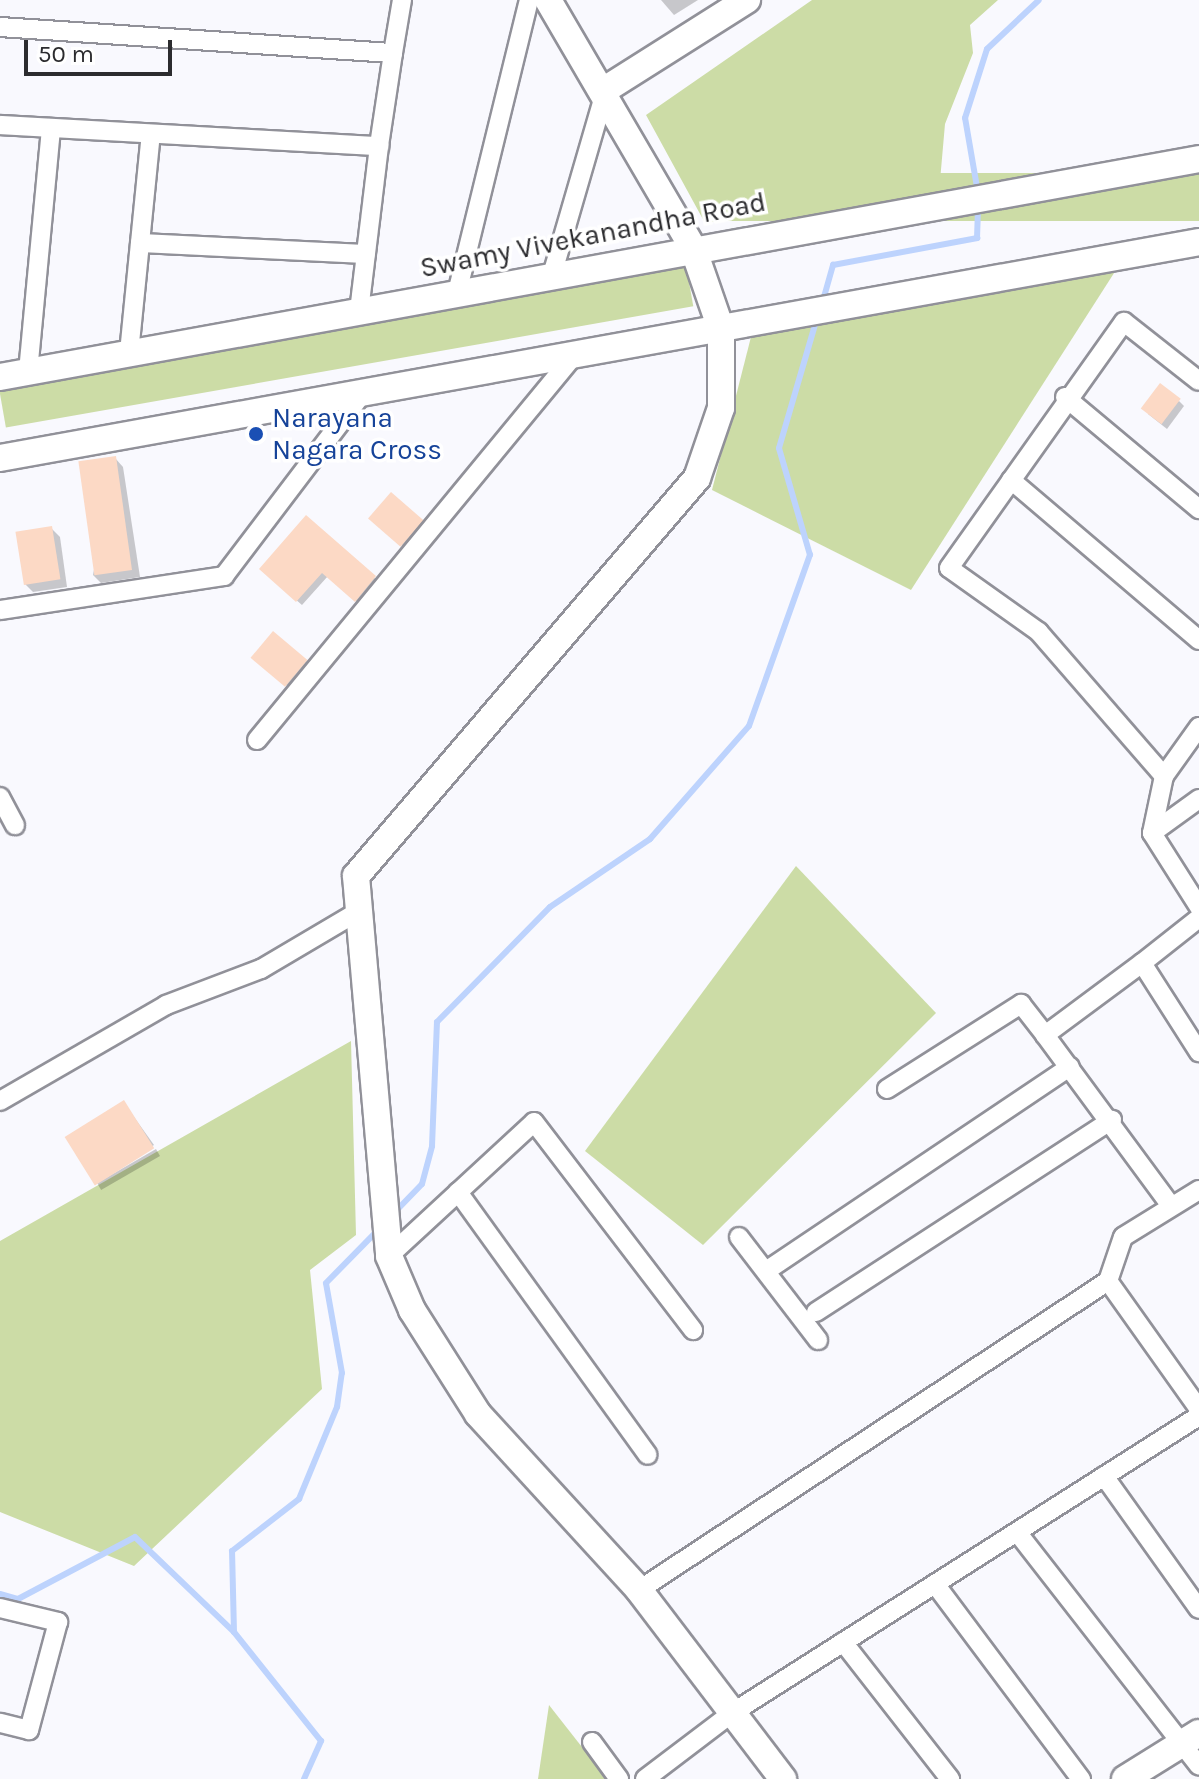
<!DOCTYPE html>
<html>
<head>
<meta charset="utf-8">
<style>
	body { margin:0 }
	#map { position:relative; width:1199px; height:1779px; overflow:hidden; background:#f9f9fe; font-family:Karla,sans-serif }
	div>[style] { position:absolute }
	.green>* { inset:0; background:#ccdca6; transform-origin:0 0 }
	.shadow>* { inset:0; background:#0003; transform-origin:0 0 }
	.stream>* { height:6px; margin:-3px; padding:0 3px; transform-origin:3px; border-radius:3px; background:#bdd3fd }
	.building>* { inset:0; background:#fcd9c5; transform-origin:0 0 }
	.roads { filter:drop-shadow(2px 0 #919199) drop-shadow(-2px 0 #919199) drop-shadow(0 2px #919199) drop-shadow(0 -2px #919199) }
	.street>* { height:18px; margin:-9px; padding:0 9px; transform-origin:9px; border-radius:9px; background:#fff }
	.secondary>* { height:26px; margin:-13px; padding:0 13px; transform-origin:13px; border-radius:13px; background:#fff }
	.dots>* { width:22px; height:22px; translate:-50% -50%; box-sizing:border-box; border:4px solid #fff; border-radius:50% }
	span { translate:-50% -50%; white-space:nowrap; text-align:center; line-height:1.15; -webkit-text-stroke:7px #fff; paint-order:stroke }
	.street-label { font-size:28px; color:#2c2c2f }
	.transit-label { font-size:28px; color:#164399 }
	.left { translate:0 -50%; text-align:left }
	.scale { position:absolute; left:24px; top:40px; width:148px; height:36px; box-sizing:border-box; border:4px solid #2c2c2f; border-top:0; padding-left:10px; font-size:24px; line-height:28px; white-space:nowrap; color:#2c2c2f; -webkit-text-stroke:6px #fff; paint-order:stroke }
</style>
</head>
<body>
<div id="map">
	<div class="green">
		<div style="clip-path:polygon(812px 0,998px 0,970px 25px,973px 53px,945px 124px,940px 181px,705px 223px,646px 115px)"></div>
		<div style="left:1199px;top:173px;width:48px;height:493px;rotate:90deg"></div>
		<div style="left:686px;top:265px;width:42px;height:698px;rotate:80deg"></div>
		<div style="clip-path:polygon(1116px 270px,911px 590px,712px 490px,752px 333px)"></div>
		<div style="clip-path:polygon(796px 866px,936px 1013px,703px 1245px,585px 1151px)"></div>
		<div style="clip-path:polygon(351px 1041px,356px 1235px,310px 1270px,322px 1389px,134px 1566px,0 1512px,0 1241px)"></div>
		<div style="clip-path:polygon(549px 1705px,607px 1779px,538px 1779px)"></div>
	</div>
	<div class="shadow">
		<div style="clip-path:polygon(661px 0,698px 0,674px 15px)"></div>
		<div style="clip-path:polygon(1179px 401px,1184px 406px,1167px 429px,1148px 414px)"></div>
		<div style="clip-path:polygon(115px 458px,123px 467px,140px 577px,101px 583px,93px 575px)"></div>
		<div style="clip-path:polygon(306px 518px,380px 583px,361px 606px,328px 576px,302px 605px,266px 574px)"></div>
		<div style="clip-path:polygon(422px 522px,427px 526px,407px 550px,376px 523px)"></div>
		<div style="clip-path:polygon(52px 529px,60px 537px,67px 587px,33px 592px,25px 584px)"></div>
		<div style="clip-path:polygon(306px 661px,311px 666px,292px 690px,259px 662px)"></div>
		<div style="clip-path:polygon(124px 1103px,154px 1145px,95px 1182px)"></div>
		<div style="left:156px;top:1149px;width:8px;height:68px;rotate:60deg"></div>
	</div>
	<div class="stream">
		<div style="left:978px;top:193px;width:76px;rotate:-99.8deg"></div>
		<div style="left:965px;top:118px;width:72px;rotate:-72.3deg"></div>
		<div style="left:987px;top:49px;width:71px;rotate:-43.3deg"></div>
		<div style="left:822px;top:304px;width:41px;rotate:-74.2deg"></div>
		<div style="left:833px;top:265px;width:147px;rotate:-10.6deg"></div>
		<div style="left:977px;top:238px;width:30px;rotate:-88deg"></div>
		<div style="left:394px;top:1213px;width:40px;rotate:-46deg"></div>
		<div style="left:422px;top:1184px;width:39px;rotate:-75deg"></div>
		<div style="left:432px;top:1146px;width:124px;rotate:-87.7deg"></div>
		<div style="left:437px;top:1022px;width:161px;rotate:-45.5deg"></div>
		<div style="left:550px;top:907px;width:121px;rotate:-34.2deg"></div>
		<div style="left:650px;top:839px;width:150px;rotate:-48.8deg"></div>
		<div style="left:749px;top:726px;width:182px;rotate:-70.4deg"></div>
		<div style="left:810px;top:555px;width:111px;rotate:-106.2deg"></div>
		<div style="left:779px;top:448px;width:135px;rotate:-73.7deg"></div>
		<div style="left:0;top:1594px;width:19px;rotate:16deg"></div>
		<div style="left:18px;top:1599px;width:132px;rotate:-27.9deg"></div>
		<div style="left:135px;top:1537px;width:137px;rotate:43.8deg"></div>
		<div style="left:304px;top:1779px;width:42px;rotate:-65.9deg"></div>
		<div style="left:321px;top:1741px;width:139px;rotate:-128.6deg"></div>
		<div style="left:234px;top:1632px;width:81px;rotate:-91.4deg"></div>
		<div style="left:232px;top:1551px;width:85px;rotate:-37.8deg"></div>
		<div style="left:299px;top:1499px;width:100px;rotate:-67.6deg"></div>
		<div style="left:337px;top:1407px;width:34px;rotate:-82deg"></div>
		<div style="left:342px;top:1373px;width:91px;rotate:-100.1deg"></div>
		<div style="left:326px;top:1283px;width:74px;rotate:-45.5deg"></div>
	</div>
	<div class="building">
		<div style="left:1160px;top:383px;width:26px;height:32px;rotate:37deg"></div>
		<div style="left:116px;top:456px;width:115px;height:38px;rotate:82deg"></div>
		<div style="left:391px;top:492px;width:43px;height:35px;rotate:41deg"></div>
		<div style="clip-path:polygon(306px 515px,376px 576px,355px 602px,322px 573px,296px 602px,259px 569px)"></div>
		<div style="left:52px;top:526px;width:54px;height:37px;rotate:81deg"></div>
		<div style="left:273px;top:631px;width:45px;height:35px;rotate:40deg"></div>
		<div style="left:124px;top:1100px;width:57px;height:70px;rotate:58deg"></div>
	</div>
	<div class="roads">
		<div class="street">
			<div style="left:0;top:27px;width:394px;rotate:3.8deg"></div>
			<div style="left:393px;top:53px;width:94px;rotate:98.6deg"></div>
			<div style="left:393px;top:53px;width:54px;rotate:-80.4deg"></div>
			<div style="left:0;top:125px;width:380px;rotate:3.2deg"></div>
			<div style="left:379px;top:146px;width:166px;rotate:96.9deg"></div>
			<div style="left:140px;top:243px;width:226px;rotate:2.8deg"></div>
			<div style="left:552px;top:275px;width:191px;rotate:-73.8deg"></div>
			<div style="left:457px;top:293px;width:302px;rotate:-76.2deg"></div>
			<div style="left:129px;top:353px;width:220px;rotate:-84.3deg"></div>
			<div style="left:28px;top:372px;width:245px;rotate:-84.6deg"></div>
			<div style="left:1065px;top:397px;width:175px;rotate:39.9deg"></div>
			<div style="left:1011px;top:480px;width:247px;rotate:40.4deg"></div>
			<div style="left:0;top:610px;width:227px;rotate:-8.6deg"></div>
			<div style="left:224px;top:576px;width:228px;rotate:-52.8deg"></div>
			<div style="left:1199px;top:727px;width:60px;rotate:125.5deg"></div>
			<div style="left:1164px;top:776px;width:58px;rotate:101.9deg"></div>
			<div style="left:1152px;top:833px;width:88px;rotate:57.6deg"></div>
			<div style="left:257px;top:740px;width:498px;rotate:-50.5deg"></div>
			<div style="left:1164px;top:776px;width:191px;rotate:-131deg"></div>
			<div style="left:1039px;top:632px;width:110px;rotate:-144.6deg"></div>
			<div style="left:949px;top:568px;width:302px;rotate:-54.6deg"></div>
			<div style="left:1124px;top:322px;width:95px;rotate:38.2deg"></div>
			<div style="left:0;top:797px;width:32px;rotate:62deg"></div>
			<div style="left:1152px;top:833px;width:58px;rotate:-35.9deg"></div>
			<div style="left:1199px;top:918px;width:73px;rotate:141.7deg"></div>
			<div style="left:1142px;top:963px;width:106px;rotate:57.4deg"></div>
			<div style="left:1142px;top:963px;width:121px;rotate:143.4deg"></div>
			<div style="left:1045px;top:1035px;width:212px;rotate:53.6deg"></div>
			<div style="left:887px;top:1089px;width:159px;rotate:-32.4deg"></div>
			<div style="left:1021px;top:1004px;width:39px;rotate:52deg"></div>
			<div style="left:0;top:1101px;width:192px;rotate:-30deg"></div>
			<div style="left:166px;top:1005px;width:102px;rotate:-20.8deg"></div>
			<div style="left:261px;top:969px;width:114px;rotate:-30.6deg"></div>
			<div style="left:1199px;top:1190px;width:89px;rotate:148.3deg"></div>
			<div style="left:1123px;top:1237px;width:46px;rotate:108.8deg"></div>
			<div style="left:1108px;top:1281px;width:157px;rotate:54.6deg"></div>
			<div style="left:458px;top:1192px;width:324px;rotate:54.2deg"></div>
			<div style="left:739px;top:1237px;width:130px;rotate:52.5deg"></div>
			<div style="left:389px;top:1256px;width:197px;rotate:-42.7deg"></div>
			<div style="left:534px;top:1122px;width:262px;rotate:52.6deg"></div>
			<div style="left:766px;top:1271px;width:366px;rotate:-33.9deg"></div>
			<div style="left:816px;top:1312px;width:353px;rotate:-33deg"></div>
			<div style="left:1104px;top:1476px;width:163px;rotate:54.5deg"></div>
			<div style="left:1017px;top:1532px;width:296px;rotate:52.1deg"></div>
			<div style="left:935px;top:1584px;width:244px;rotate:53.2deg"></div>
			<div style="left:639px;top:1590px;width:562px;rotate:-33.38deg"></div>
			<div style="left:0;top:1608px;width:60px;rotate:13.6deg"></div>
			<div style="left:58px;top:1622px;width:112px;rotate:105deg"></div>
			<div style="left:29px;top:1730px;width:30px;rotate:-166deg"></div>
			<div style="left:843px;top:1642px;width:174px;rotate:52deg"></div>
			<div style="left:592px;top:1742px;width:46px;rotate:53.9deg"></div>
			<div style="left:645px;top:1779px;width:109px;rotate:-37.2deg"></div>
			<div style="left:732px;top:1713px;width:553px;rotate:-32.46deg"></div>
		</div>
		<div class="secondary">
			<div style="left:548px;top:0;width:287px;rotate:59.7deg"></div>
			<div style="left:693px;top:248px;width:86px;rotate:70.9deg"></div>
			<div style="left:721px;top:329px;width:79px;rotate:90deg"></div>
			<div style="left:721px;top:408px;width:74px;rotate:108.9deg"></div>
			<div style="left:697px;top:478px;width:524px;rotate:130.59deg"></div>
			<div style="left:356px;top:876px;width:381px;rotate:85deg"></div>
			<div style="left:389px;top:1256px;width:59px;rotate:66.9deg"></div>
			<div style="left:412px;top:1310px;width:123px;rotate:57.6deg"></div>
			<div style="left:478px;top:1414px;width:239px;rotate:47.5deg"></div>
			<div style="left:639px;top:1590px;width:238px;rotate:52.7deg"></div>
			<div style="left:606px;top:89px;width:167px;rotate:-32.3deg"></div>
			<div style="left:0;top:377px;width:1219px;rotate:-10.3deg"></div>
			<div style="left:0;top:458px;width:1218px;rotate:-10.21deg"></div>
			<div style="left:1125px;top:1779px;width:87px;rotate:-31.9deg"></div>
		</div>
	</div>
	<div class="dots">
		<div style="left:256px;top:434px;background:#1a4fb4"></div>
	</div>
	<div class="street-label">
		<span style="left:593px;top:235px;rotate:-11deg">Swamy Vivekanandha Road</span>
	</div>
	<div class="transit-label">
		<span class="left" style="left:272px;top:434px">Narayana<br>Nagara Cross</span>
	</div>
	<div class="scale">50 m</div>
</div>
</body>
</html>
